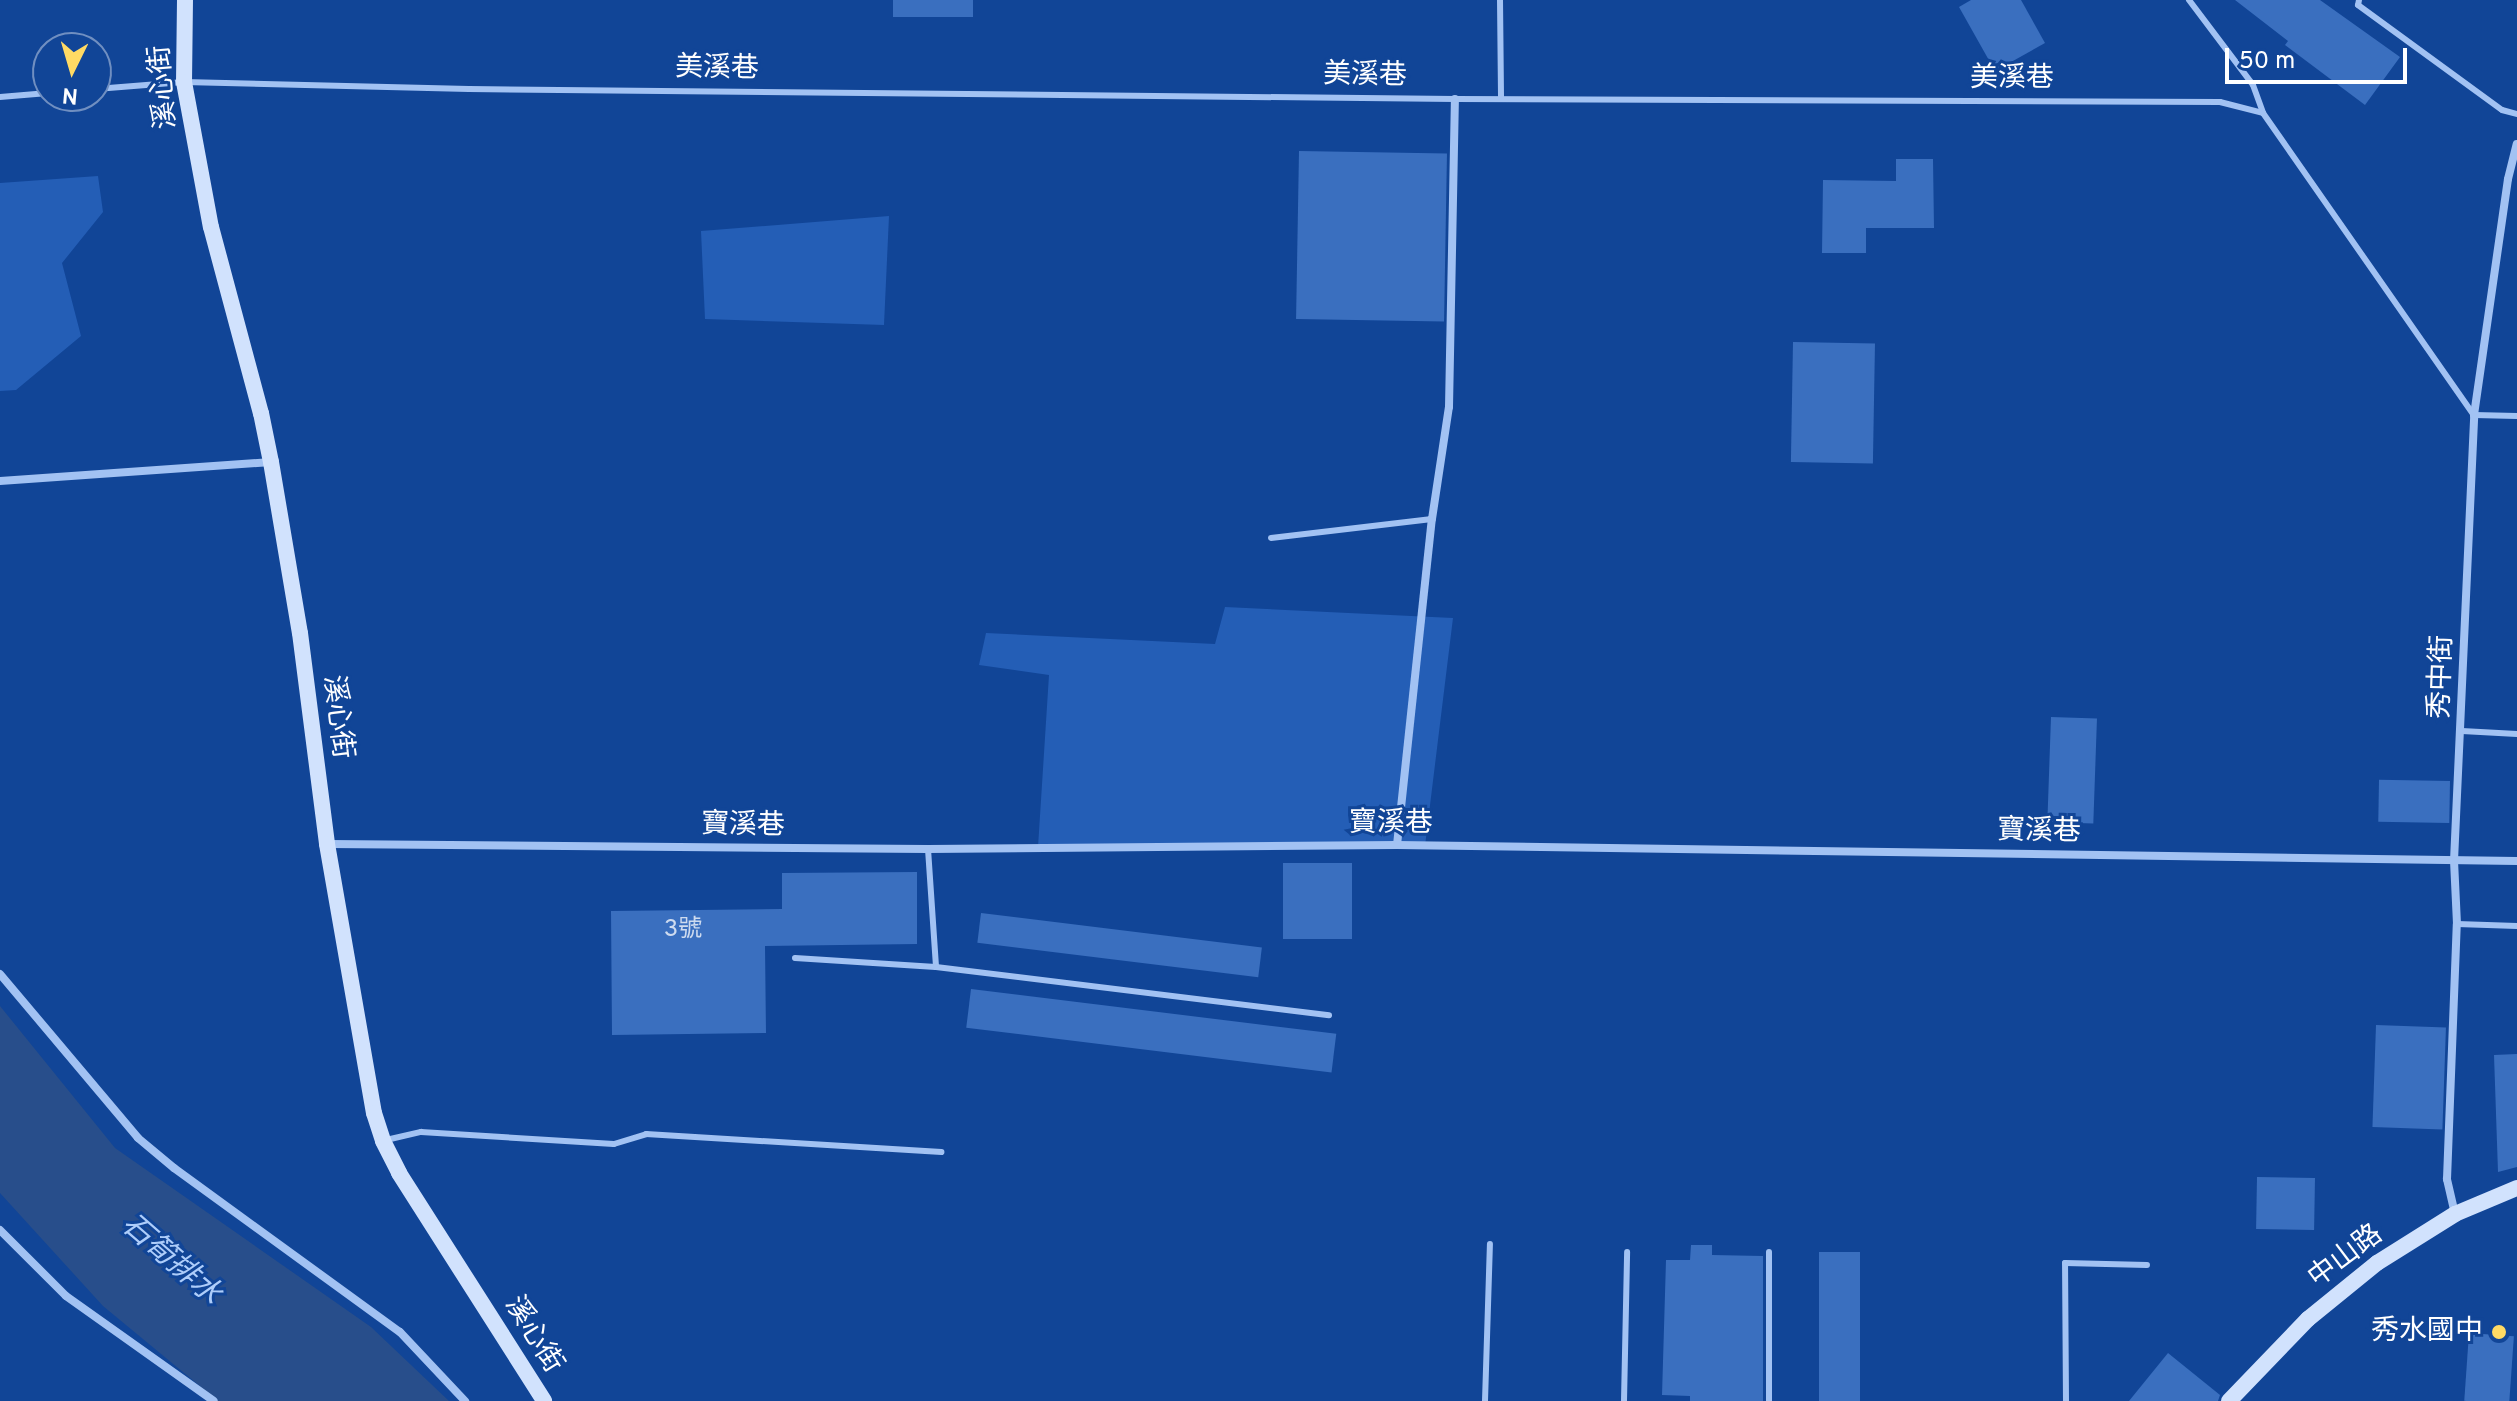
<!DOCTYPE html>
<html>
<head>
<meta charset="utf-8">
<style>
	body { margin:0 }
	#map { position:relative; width:2517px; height:1401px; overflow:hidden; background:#114597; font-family:Overpass,"Noto Sans TC",sans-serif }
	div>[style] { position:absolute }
	.green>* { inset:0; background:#245eb6 }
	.water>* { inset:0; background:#284e8b }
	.building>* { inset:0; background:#3a6fbf; transform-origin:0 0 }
	.lane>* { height:6px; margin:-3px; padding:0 3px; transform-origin:3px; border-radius:3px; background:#a2c2f3 }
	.street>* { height:8px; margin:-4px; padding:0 4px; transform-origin:4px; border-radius:4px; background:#a2c2f3 }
	.secondary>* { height:16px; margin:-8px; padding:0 8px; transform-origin:8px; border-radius:8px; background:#d1e2fd }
	.dots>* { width:22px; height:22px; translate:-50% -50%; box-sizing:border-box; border:4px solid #114597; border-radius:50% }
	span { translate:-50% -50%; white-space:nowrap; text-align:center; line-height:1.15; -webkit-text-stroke:6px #114597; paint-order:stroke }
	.number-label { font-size:24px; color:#cedbef }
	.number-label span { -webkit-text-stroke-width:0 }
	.street-label { font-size:28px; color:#fff }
	.poi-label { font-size:28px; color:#fff }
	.right { translate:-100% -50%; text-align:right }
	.water-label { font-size:30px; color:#aecdfa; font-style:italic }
	.north { position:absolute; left:32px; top:32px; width:80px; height:80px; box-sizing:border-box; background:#114597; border:2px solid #708fc1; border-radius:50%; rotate:185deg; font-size:22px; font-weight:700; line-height:32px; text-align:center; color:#fff }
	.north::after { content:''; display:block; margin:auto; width:28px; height:36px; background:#ffda64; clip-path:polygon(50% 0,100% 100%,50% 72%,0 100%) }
	.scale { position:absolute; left:2225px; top:48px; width:182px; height:36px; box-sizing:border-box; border:4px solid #fff; border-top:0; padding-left:10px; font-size:24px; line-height:28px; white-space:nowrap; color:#fff; -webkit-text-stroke:6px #114597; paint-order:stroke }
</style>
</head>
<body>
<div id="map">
	<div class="green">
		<div style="clip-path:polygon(98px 176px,103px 212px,62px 263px,81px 336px,16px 390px,0 391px,0 183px)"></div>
		<div style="clip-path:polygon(889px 216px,884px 325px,705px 319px,701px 231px)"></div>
		<div style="clip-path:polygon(1225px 607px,1453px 618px,1425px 846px,1038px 847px,1049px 675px,979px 665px,986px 633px,1215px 644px)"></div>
	</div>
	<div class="water">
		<div style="clip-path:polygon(0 1006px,115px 1148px,371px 1327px,449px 1401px,218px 1401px,103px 1306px,0 1193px)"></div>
	</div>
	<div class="building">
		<div style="left:893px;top:0;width:80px;height:17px"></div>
		<div style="clip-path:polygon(1971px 0,2021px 0,2045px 43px,1995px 71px,1959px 7px)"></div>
		<div style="clip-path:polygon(2235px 0,2320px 0,2400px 57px,2365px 105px,2285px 45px,2288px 41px)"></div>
		<div style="left:1299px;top:151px;width:148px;height:168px;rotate:1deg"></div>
		<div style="clip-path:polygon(1896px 159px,1933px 159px,1934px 228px,1866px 228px,1866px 253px,1822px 253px,1823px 180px,1896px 181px)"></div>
		<div style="left:1793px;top:342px;width:82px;height:120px;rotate:1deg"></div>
		<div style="left:2051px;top:717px;width:46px;height:105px;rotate:2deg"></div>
		<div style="left:2450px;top:781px;width:42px;height:71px;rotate:91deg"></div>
		<div style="left:1283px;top:863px;width:69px;height:76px"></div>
		<div style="clip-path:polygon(917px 872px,917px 944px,765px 946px,766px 1033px,612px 1035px,611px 911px,782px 909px,782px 873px)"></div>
		<div style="left:981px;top:913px;width:283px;height:30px;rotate:7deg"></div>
		<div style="left:971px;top:989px;width:368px;height:39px;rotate:7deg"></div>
		<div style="left:2376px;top:1025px;width:70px;height:102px;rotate:2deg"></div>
		<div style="clip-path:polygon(2517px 1054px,2517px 1167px,2498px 1172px,2494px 1055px)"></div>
		<div style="left:2257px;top:1177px;width:58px;height:52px;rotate:1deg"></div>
		<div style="clip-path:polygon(1691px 1245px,1712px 1245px,1712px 1255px,1763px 1256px,1763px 1401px,1690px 1401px,1690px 1396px,1662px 1395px,1666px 1260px,1690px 1260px)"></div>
		<div style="left:1819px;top:1252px;width:41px;height:149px"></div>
		<div style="left:2469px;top:1333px;width:45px;height:68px;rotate:4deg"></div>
		<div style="clip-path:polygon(2168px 1353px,2220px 1395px,2218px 1401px,2129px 1401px)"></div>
	</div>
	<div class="lane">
		<div style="left:1500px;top:0;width:99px;rotate:89.4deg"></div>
		<div style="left:2189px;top:0;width:106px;rotate:53deg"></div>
		<div style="left:2253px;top:85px;width:30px;rotate:70deg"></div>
		<div style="left:2359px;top:0;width:5px;rotate:101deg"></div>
		<div style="left:2358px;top:5px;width:178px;rotate:36.1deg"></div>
		<div style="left:2502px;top:110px;width:16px;rotate:15deg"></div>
		<div style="left:96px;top:89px;width:88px;rotate:-4.5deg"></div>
		<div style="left:184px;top:82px;width:285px;rotate:1.4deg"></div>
		<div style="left:469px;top:89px;width:986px;rotate:0.58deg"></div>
		<div style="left:1455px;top:99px;width:765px;rotate:0.22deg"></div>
		<div style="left:2220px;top:102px;width:44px;rotate:14.3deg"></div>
		<div style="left:2263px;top:113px;width:368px;rotate:55.1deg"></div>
		<div style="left:2474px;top:415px;width:43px;rotate:1.3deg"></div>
		<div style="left:0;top:97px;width:48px;rotate:-4.8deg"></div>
		<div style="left:1271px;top:538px;width:162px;rotate:-6.7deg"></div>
		<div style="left:2462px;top:731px;width:55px;rotate:3.1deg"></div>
		<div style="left:928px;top:849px;width:118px;rotate:86.1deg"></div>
		<div style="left:2457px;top:924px;width:60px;rotate:1.9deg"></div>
		<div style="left:795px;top:958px;width:141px;rotate:3.7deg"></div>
		<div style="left:936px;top:967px;width:396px;rotate:7deg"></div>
		<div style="left:386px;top:1140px;width:36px;rotate:-13deg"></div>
		<div style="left:421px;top:1132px;width:193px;rotate:3.6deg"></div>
		<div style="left:614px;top:1144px;width:34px;rotate:-17deg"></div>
		<div style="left:646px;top:1134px;width:296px;rotate:3.5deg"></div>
		<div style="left:1769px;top:1252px;width:149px;rotate:90deg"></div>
		<div style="left:1485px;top:1401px;width:157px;rotate:-88.2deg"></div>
		<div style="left:1624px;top:1401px;width:149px;rotate:-88.8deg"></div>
		<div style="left:2066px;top:1401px;width:138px;rotate:-90.4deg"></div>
		<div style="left:2065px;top:1263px;width:82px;rotate:1.4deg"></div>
	</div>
	<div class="street">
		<div style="left:0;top:481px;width:272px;rotate:-4deg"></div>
		<div style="left:328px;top:844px;width:600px;rotate:0.48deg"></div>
		<div style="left:928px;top:849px;width:469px;rotate:-0.5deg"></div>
		<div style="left:1397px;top:845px;width:1120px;rotate:0.82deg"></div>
		<div style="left:1397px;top:845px;width:328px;rotate:-83.9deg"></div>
		<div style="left:1432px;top:519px;width:113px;rotate:-81.4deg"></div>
		<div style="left:1449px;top:407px;width:308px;rotate:-88.9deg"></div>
		<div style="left:0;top:974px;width:214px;rotate:49.9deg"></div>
		<div style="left:138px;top:1138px;width:47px;rotate:39.8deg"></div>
		<div style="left:174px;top:1168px;width:279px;rotate:36deg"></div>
		<div style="left:400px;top:1332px;width:95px;rotate:46.7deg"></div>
		<div style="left:2455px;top:1214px;width:36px;rotate:-103deg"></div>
		<div style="left:2447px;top:1179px;width:255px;rotate:-87.8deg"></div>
		<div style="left:2457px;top:924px;width:63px;rotate:-92.7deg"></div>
		<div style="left:2454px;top:861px;width:446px;rotate:-87.4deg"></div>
		<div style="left:2474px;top:415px;width:238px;rotate:-81.8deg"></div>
		<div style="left:2508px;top:179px;width:36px;rotate:-76deg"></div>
		<div style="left:0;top:1230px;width:93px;rotate:45deg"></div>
		<div style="left:66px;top:1296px;width:181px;rotate:35.4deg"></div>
	</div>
	<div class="secondary">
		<div style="left:185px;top:0;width:82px;rotate:90.7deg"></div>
		<div style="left:184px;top:82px;width:147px;rotate:79.5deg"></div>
		<div style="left:211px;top:227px;width:193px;rotate:75deg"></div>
		<div style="left:261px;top:413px;width:50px;rotate:78.5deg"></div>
		<div style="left:271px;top:462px;width:173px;rotate:80.4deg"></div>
		<div style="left:300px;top:633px;width:213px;rotate:82.7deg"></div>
		<div style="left:327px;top:844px;width:273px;rotate:80.1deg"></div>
		<div style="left:374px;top:1113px;width:29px;rotate:72deg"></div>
		<div style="left:383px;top:1141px;width:36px;rotate:63deg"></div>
		<div style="left:399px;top:1173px;width:270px;rotate:57.5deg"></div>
		<div style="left:2229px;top:1401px;width:114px;rotate:-46.1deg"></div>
		<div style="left:2308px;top:1319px;width:89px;rotate:-39.1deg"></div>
		<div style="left:2377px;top:1263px;width:92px;rotate:-32.1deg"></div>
		<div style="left:2455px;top:1214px;width:67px;rotate:-22.8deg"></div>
	</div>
	<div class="dots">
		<div style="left:2499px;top:1332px;background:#ffda64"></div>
	</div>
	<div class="number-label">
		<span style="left:683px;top:931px">3號</span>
	</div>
	<div class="street-label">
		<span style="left:717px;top:69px;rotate:1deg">美溪巷</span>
		<span style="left:1365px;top:76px;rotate:1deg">美溪巷</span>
		<span style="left:2012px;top:79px">美溪巷</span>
		<span style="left:164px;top:87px;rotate:-95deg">溪心街</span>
		<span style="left:2442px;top:677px;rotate:-88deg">秀中街</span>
		<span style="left:337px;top:717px;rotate:83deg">溪心街</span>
		<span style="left:1391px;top:824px">寶溪巷</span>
		<span style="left:743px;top:826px;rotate:1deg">寶溪巷</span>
		<span style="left:2039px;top:832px;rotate:1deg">寶溪巷</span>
		<span style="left:2346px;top:1257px;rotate:-37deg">中山路</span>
		<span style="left:533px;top:1335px;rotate:58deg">溪心街</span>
	</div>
	<div class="poi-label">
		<span class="right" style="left:2483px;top:1332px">秀水國中</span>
	</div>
	<div class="water-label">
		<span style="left:170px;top:1261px;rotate:41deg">石筍排水</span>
	</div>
	<div class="north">N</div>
	<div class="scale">50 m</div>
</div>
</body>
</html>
